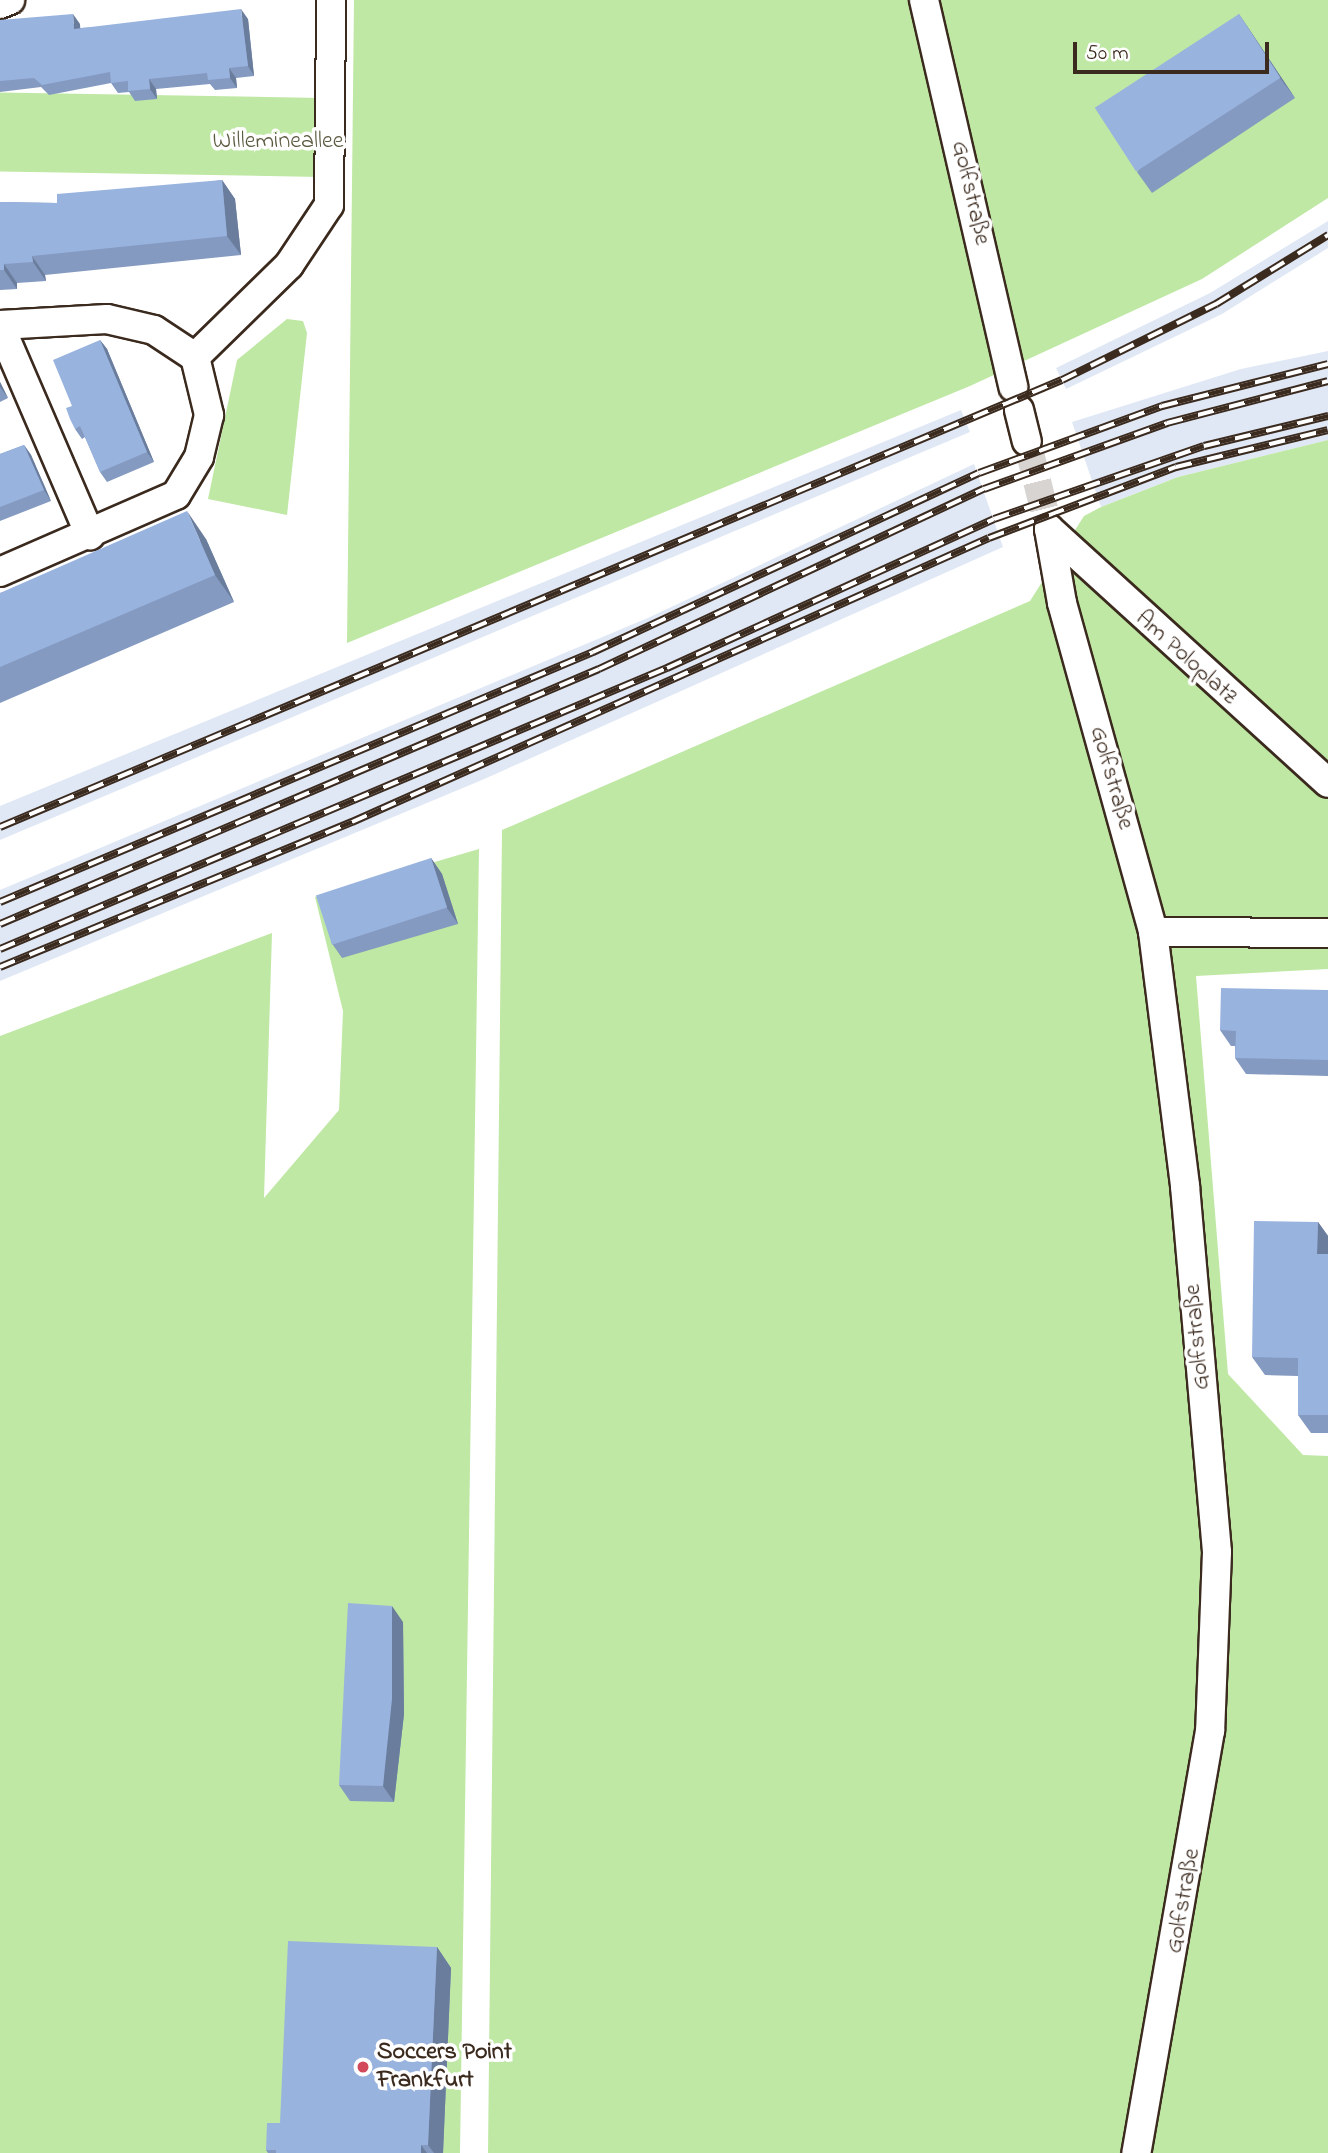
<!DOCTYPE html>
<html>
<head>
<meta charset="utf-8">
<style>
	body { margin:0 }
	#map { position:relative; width:1328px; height:2153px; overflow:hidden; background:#fff; font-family:"Indie Flower",sans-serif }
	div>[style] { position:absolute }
	.built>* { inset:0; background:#e0e8f5 }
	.green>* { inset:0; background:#bfe8a4; transform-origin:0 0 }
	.minor-tunnel>* { height:28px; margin-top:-14px; transform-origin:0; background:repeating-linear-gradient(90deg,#d8d4d2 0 28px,transparent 0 42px) }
	.roads { filter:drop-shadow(2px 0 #3b2a1e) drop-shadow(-2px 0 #3b2a1e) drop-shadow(0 2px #3b2a1e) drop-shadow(0 -2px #3b2a1e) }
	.minor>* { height:28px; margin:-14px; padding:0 14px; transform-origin:14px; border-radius:14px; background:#fff }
	.rail>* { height:8px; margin-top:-4px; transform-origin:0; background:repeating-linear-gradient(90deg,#fff 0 16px,#3b2a1e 0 32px); box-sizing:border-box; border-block:2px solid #3b2a1e }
	.wall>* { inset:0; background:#849ac0 }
	.shaded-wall>* { inset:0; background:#6b7d9c }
	.building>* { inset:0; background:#99b3df; transform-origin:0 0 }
	.dots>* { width:19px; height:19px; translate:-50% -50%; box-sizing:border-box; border:4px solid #fff; border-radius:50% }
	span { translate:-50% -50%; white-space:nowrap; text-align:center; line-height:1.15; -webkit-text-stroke:7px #fff; paint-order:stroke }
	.park-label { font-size:24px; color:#5c5a40 }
	.street-label { font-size:24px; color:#3b2a1e }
	.poi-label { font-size:24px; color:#3b2a1e; font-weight:700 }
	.left { translate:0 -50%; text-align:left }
	.scale { position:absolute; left:1073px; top:42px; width:196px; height:32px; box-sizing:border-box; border:4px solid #3b2a1e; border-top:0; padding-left:9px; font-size:21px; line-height:24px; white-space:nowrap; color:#3b2a1e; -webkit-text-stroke:5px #fff; paint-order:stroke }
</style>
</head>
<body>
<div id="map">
	<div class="built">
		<div style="clip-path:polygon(1328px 221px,1328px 248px,1222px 314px,1066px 389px,1056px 368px,1210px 293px)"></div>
		<div style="clip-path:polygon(1328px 351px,1328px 440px,1178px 477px,1101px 507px,1072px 422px,1241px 369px)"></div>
		<div style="clip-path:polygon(961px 410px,970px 432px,0 840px,0 806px)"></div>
		<div style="clip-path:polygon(974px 464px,1003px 547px,482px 780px,0 981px,0 890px,650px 617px)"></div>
	</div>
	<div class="green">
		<div style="clip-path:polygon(354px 0,1328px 0,1328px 198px,1202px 279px,970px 386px,347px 643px)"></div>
		<div style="left:322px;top:98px;width:79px;height:324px;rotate:91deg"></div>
		<div style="clip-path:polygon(287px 319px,303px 321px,307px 333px,287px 515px,208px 499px,237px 360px)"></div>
		<div style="clip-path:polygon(1328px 440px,1328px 969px,1196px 976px,1228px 1374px,1303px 1455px,1328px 1456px,1328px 2153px,488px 2153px,502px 830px,1030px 601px,1084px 516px,1101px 507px,1178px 477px)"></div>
		<div style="clip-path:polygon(479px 849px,460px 2153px,0 2153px,0 1036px,272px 933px,264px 1198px,339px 1110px,343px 1011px,315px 897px)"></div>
	</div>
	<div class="minor-tunnel">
		<div style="left:1027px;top:441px;width:91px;rotate:76deg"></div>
	</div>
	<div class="roads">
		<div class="minor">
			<div style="left:924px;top:0;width:397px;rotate:77deg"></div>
			<div style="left:0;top:4px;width:11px;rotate:-22deg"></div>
			<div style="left:0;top:325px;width:107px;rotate:-3.2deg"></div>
			<div style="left:107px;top:319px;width:48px;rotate:13.2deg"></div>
			<div style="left:154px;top:330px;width:49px;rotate:33.4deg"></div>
			<div style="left:195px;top:357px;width:60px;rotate:76.4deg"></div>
			<div style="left:209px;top:415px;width:43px;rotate:103.4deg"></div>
			<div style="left:199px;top:457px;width:44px;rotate:121.2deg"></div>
			<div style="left:176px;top:495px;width:192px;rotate:156.4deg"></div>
			<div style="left:0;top:326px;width:228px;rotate:66.7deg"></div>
			<div style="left:195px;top:357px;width:132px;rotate:-44.4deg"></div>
			<div style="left:289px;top:265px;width:72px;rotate:-56.3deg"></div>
			<div style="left:329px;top:205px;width:205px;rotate:-89.4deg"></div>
			<div style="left:1019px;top:410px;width:32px;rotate:76deg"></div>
			<div style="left:1049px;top:529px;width:75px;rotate:80deg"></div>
			<div style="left:1062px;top:603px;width:341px;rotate:74.5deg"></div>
			<div style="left:1153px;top:932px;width:256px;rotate:82.8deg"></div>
			<div style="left:1185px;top:1186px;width:367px;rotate:85deg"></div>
			<div style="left:1217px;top:1552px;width:179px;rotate:92.2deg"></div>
			<div style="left:1210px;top:1731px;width:428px;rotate:99.9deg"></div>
			<div style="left:1049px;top:529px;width:377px;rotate:42.3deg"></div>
			<div style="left:1153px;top:932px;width:175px;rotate:0.3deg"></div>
		</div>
	</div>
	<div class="rail">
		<div style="left:0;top:827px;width:1152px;rotate:-22.83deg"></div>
		<div style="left:1062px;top:380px;width:172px;rotate:-26.3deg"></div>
		<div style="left:1216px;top:304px;width:132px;rotate:-31.6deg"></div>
		<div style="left:0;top:902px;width:644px;rotate:-22.86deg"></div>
		<div style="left:593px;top:652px;width:425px;rotate:-24.9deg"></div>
		<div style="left:979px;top:473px;width:195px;rotate:-20.1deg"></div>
		<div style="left:1162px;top:406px;width:171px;rotate:-14.2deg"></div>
		<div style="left:0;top:924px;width:651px;rotate:-23.06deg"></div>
		<div style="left:599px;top:669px;width:425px;rotate:-25.1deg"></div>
		<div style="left:984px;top:489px;width:195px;rotate:-19.8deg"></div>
		<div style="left:1167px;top:423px;width:166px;rotate:-14.6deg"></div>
		<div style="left:0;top:949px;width:724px;rotate:-22.85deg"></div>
		<div style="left:667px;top:668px;width:359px;rotate:-24.5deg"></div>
		<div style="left:994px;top:519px;width:222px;rotate:-19.2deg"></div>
		<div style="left:1204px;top:446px;width:128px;rotate:-13.6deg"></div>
		<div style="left:0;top:967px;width:381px;rotate:-22.4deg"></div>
		<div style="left:352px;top:822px;width:697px;rotate:-24.03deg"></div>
		<div style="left:989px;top:538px;width:200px;rotate:-20.8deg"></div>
		<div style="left:1176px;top:467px;width:156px;rotate:-13.7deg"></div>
	</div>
	<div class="wall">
		<div style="clip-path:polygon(1239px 14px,1295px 98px,1152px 193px,1137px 172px)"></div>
		<div style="clip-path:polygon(248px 19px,254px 76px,236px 78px,237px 88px,215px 90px,210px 84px,156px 89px,157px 99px,135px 101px,129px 92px,118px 93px,111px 83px,49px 95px,41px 87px,0 92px,0 20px,80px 24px,80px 28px)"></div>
		<div style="clip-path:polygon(222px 180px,235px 199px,241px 255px,45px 275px,46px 281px,17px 283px,17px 289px,0 290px,0 202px,57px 203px)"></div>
		<div style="clip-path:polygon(100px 340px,107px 349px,154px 462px,107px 482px,100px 472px,85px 437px,82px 439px,75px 429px)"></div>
		<div style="clip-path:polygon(0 382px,8px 398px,0 402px)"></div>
		<div style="clip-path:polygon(24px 445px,31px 455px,51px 501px,0 521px,0 454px)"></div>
		<div style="clip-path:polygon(206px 539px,234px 602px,0 703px,0 593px)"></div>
		<div style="clip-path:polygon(431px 858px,442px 874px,458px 924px,342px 958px,331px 942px)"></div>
		<div style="clip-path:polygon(1328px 990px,1328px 1076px,1246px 1074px,1235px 1058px,1235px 1046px,1231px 1046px,1220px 1030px)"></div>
		<div style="clip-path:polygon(1318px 1222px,1328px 1236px,1328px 1433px,1311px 1433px,1298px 1415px,1298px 1376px,1265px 1375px,1252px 1357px)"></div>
		<div style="clip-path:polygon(403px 1622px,404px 1714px,394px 1802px,350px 1801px,339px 1785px)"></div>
		<div style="clip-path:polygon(437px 1947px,451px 1968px,443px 2153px,268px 2153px,266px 2150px,280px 2123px)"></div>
	</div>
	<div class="shaded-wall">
		<div style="clip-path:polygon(241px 9px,248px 19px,254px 76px,248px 66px)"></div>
		<div style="clip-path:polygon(73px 14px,80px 24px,81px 39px,74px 29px)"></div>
		<div style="clip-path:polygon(1239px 14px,1295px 98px,1280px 78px)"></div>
		<div style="clip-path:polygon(229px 68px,236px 78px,237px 88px,230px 78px)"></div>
		<div style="clip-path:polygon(149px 79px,156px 89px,157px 99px,150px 89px)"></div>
		<div style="clip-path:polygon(222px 180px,235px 199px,241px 255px,227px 236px)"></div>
		<div style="clip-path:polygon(32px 256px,45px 275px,46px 281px,33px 262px)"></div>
		<div style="clip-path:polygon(4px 264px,17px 283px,17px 289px,4px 270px)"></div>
		<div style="clip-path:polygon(100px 340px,107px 349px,154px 462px,147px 452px)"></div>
		<div style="clip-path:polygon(0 382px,8px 398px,0 387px)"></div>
		<div style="clip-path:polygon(24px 445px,31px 455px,51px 501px,44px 490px)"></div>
		<div style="clip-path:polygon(187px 511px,206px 539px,234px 602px,215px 575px)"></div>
		<div style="clip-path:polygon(431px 858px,442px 874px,458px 924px,447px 908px)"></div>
		<div style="clip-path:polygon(1318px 1222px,1328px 1236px,1328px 1269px,1317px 1254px)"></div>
		<div style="clip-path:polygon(392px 1606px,403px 1622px,404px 1714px,394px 1802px,383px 1786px)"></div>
		<div style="clip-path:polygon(437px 1947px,451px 1968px,443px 2153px,434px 2153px,428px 2145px)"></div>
		<div style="clip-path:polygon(421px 2145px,427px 2153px,421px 2153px)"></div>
	</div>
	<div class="building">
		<div style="clip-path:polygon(241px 9px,248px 66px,229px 68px,230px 78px,208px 80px,207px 73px,149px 79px,150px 89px,128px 91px,128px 81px,111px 83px,110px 72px,42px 85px,34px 78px,0 81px,0 20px,73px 14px,74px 29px)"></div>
		<div style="left:1239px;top:14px;width:76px;height:172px;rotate:57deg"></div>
		<div style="clip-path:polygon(222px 180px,227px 236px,32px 256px,33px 262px,4px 264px,4px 270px,0 270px,0 202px,57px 203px,57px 194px)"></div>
		<div style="clip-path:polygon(100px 340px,147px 452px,100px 472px,80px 426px,75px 429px,70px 419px,66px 408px,72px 406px,53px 360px)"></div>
		<div style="clip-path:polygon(24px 445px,44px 490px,0 507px,0 454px)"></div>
		<div style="clip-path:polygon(187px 511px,215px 575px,0 667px,0 593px)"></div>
		<div style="left:431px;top:858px;width:52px;height:121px;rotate:72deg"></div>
		<div style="clip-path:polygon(1221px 988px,1328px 990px,1328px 1060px,1235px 1058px,1236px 1031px,1220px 1030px)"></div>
		<div style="clip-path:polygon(1254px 1221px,1318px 1222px,1317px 1254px,1328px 1254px,1328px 1415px,1298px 1415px,1298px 1358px,1252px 1357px)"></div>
		<div style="clip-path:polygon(348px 1603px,392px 1606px,392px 1699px,383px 1786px,339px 1785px)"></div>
		<div style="clip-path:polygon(288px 1941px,437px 1947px,428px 2145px,421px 2145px,421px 2153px,276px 2153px,276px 2150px,266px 2150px,267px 2123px,280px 2123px)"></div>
	</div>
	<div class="dots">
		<div style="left:363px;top:2067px;background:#d1495b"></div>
	</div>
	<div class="park-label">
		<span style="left:278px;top:142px">Willemineallee</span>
	</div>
	<div class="street-label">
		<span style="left:970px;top:193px;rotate:77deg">Golfstraße</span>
		<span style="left:1186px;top:658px;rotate:42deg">Am Poloplatz</span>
		<span style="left:1111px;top:778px;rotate:74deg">Golfstraße</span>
		<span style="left:1198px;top:1337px;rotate:-95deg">Golfstraße</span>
		<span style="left:1184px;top:1901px;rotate:-80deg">Golfstraße</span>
	</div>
	<div class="poi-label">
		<span class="left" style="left:377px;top:2067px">Soccers Point<br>Frankfurt</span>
	</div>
	<div class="scale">50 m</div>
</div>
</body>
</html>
